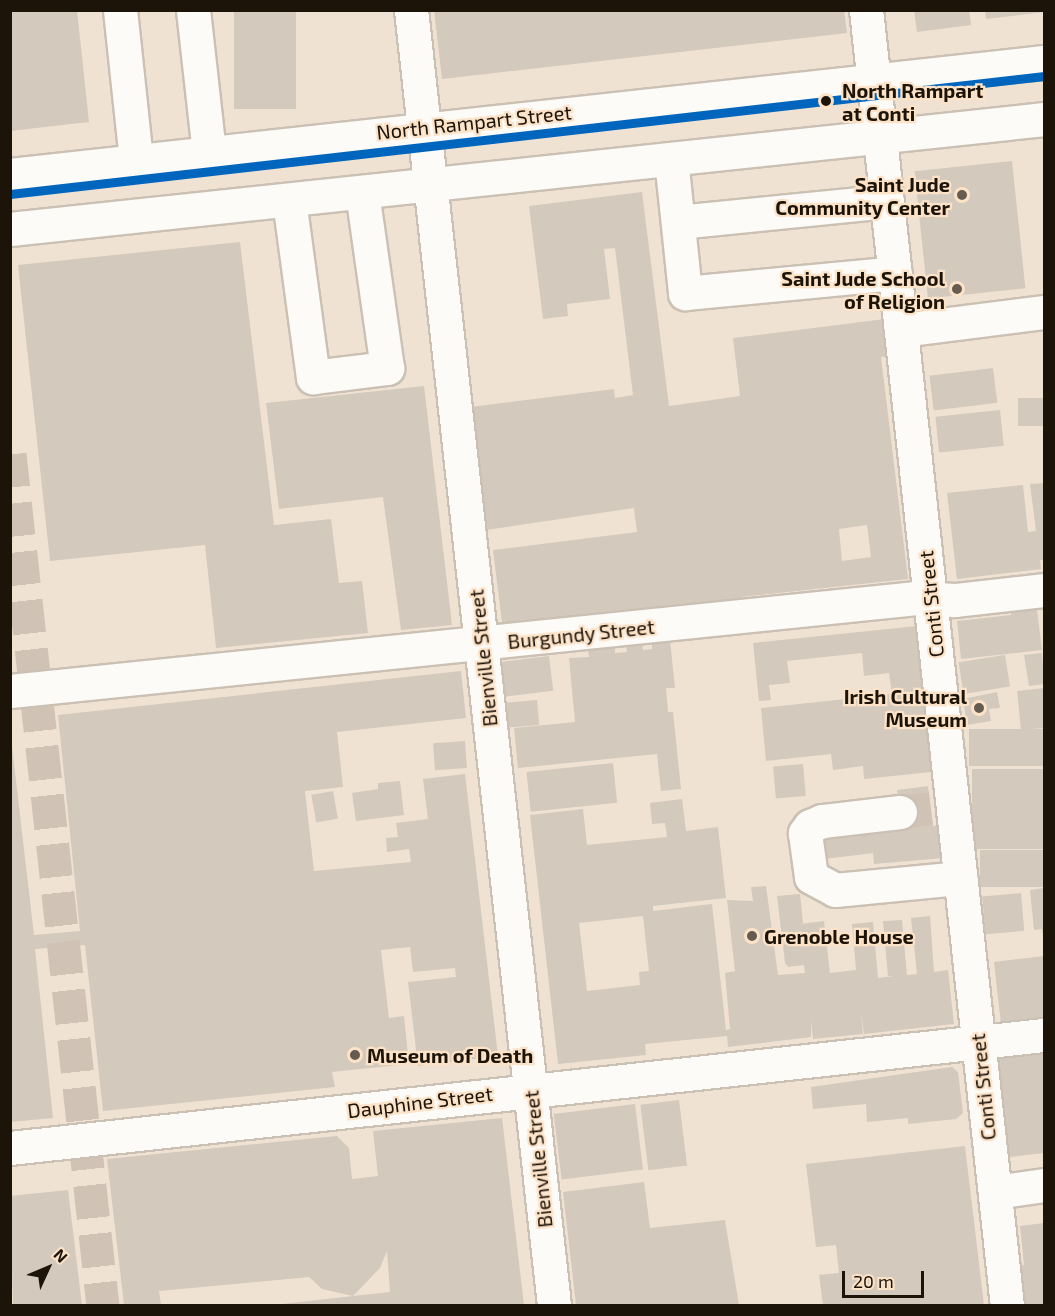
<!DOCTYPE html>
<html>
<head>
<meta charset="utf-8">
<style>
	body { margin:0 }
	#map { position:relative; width:1055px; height:1316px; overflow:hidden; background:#f0e2d3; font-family:"Exo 2",sans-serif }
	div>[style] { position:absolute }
	.building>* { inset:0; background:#d4c9bd; transform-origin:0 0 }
	.minor-tunnel>* { height:33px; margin-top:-16.5px; transform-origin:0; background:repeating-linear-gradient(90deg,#d0c3b5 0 33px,transparent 0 49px) }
	.roads { filter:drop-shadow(2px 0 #cbc0b4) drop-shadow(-2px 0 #cbc0b4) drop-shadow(0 2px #cbc0b4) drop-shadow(0 -2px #cbc0b4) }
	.minor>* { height:33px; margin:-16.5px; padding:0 16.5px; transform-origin:16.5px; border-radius:16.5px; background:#fdfbf8 }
	.major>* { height:33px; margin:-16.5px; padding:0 16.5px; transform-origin:16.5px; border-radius:16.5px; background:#fdfbf8 }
	.tram-1>* { height:9px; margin:-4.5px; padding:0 4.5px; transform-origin:4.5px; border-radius:4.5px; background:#0065bd }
	.dots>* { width:16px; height:16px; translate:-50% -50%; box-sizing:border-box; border:3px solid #fce2c7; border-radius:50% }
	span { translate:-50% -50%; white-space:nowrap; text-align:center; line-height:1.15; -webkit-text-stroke:4.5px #fce2c7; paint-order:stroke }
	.stop-label { font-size:20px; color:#1c1309; font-weight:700 }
	.left { translate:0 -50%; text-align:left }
	.street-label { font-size:20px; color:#1c1309 }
	.poi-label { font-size:20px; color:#1c1309; font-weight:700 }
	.right { translate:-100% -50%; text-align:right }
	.frame { position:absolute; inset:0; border:12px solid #1c1309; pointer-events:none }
	.north { position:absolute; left:18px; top:1238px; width:60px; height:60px; -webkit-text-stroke:4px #fce2c7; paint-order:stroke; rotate:46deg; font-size:16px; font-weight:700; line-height:24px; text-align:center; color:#1c1309 }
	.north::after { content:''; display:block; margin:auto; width:21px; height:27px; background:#1c1309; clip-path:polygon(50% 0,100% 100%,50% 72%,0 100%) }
	.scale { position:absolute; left:842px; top:1271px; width:82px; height:27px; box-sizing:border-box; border:3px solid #1c1309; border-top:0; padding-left:8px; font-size:18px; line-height:21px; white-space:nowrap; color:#1c1309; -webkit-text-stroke:4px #fce2c7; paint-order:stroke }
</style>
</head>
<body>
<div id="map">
	<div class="building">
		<div style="clip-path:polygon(10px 10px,77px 10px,89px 122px,10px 131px)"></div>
		<div style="left:234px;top:10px;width:62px;height:99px"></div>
		<div style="clip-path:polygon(434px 10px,844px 10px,847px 33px,442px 79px)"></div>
		<div style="clip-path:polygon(914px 10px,969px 10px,971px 25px,917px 32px)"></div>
		<div style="clip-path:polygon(985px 10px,1044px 10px,1044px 12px,986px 19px)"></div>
		<div style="left:1012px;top:161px;width:128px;height:98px;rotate:84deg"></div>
		<div style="clip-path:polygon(evenodd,642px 192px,669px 406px,740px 396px,733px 338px,885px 319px,889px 356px,881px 357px,908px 579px,741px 597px,741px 600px,503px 630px,493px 550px,637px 532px,634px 508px,486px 530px,471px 407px,614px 389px,615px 398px,633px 395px,615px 248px,604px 249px,610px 299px,567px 304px,568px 316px,543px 319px,529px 206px,642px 192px,867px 525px,871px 557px,842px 561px,839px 529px,867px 525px)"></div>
		<div style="clip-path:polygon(240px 242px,274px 525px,331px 519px,339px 583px,362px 581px,368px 633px,216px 648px,205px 545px,50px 561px,18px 265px)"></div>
		<div style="left:993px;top:368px;width:35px;height:64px;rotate:83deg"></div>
		<div style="clip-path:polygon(424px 386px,452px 625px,401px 630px,383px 497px,279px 509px,266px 403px)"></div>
		<div style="left:1044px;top:398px;width:28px;height:26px;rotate:90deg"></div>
		<div style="left:1000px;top:410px;width:36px;height:65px;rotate:84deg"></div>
		<div style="clip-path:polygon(1044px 483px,1044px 560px,1040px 560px,1041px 569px,957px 579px,947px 493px,1023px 485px,1028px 532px,1036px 531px,1030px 484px)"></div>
		<div style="clip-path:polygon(1036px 602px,1042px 650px,961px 659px,957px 621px,1011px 615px,1010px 605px)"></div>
		<div style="clip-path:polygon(917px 626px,931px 772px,864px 779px,863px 766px,833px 770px,831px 754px,766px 761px,761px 708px,892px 694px,889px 673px,864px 676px,862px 653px,787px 661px,790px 683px,769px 685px,771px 700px,759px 701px,753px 643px)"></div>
		<div style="clip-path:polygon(670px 640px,675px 688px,666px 688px,668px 712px,673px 712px,681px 789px,661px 791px,657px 754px,518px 768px,514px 728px,575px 722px,569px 658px,589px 657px,588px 648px,615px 646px,615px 653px,627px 652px,626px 645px,642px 644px,643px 650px,652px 649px,652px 642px)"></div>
		<div style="clip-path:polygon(1042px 653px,1044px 684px,1029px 686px,1024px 655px)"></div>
		<div style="left:1005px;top:655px;width:32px;height:47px;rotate:81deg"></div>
		<div style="left:549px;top:656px;width:35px;height:49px;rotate:83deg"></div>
		<div style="clip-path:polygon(461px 671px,466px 718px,337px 732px,343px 787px,305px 791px,314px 871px,411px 862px,409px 849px,387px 852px,386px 838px,398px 837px,396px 823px,428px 819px,423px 779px,465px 774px,498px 1056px,418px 1066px,408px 982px,456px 977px,455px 968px,413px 972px,410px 947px,381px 950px,389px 1018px,404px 1016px,409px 1064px,332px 1072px,335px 1087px,103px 1111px,85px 945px,35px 949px,53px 1118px,10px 1122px,10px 729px,34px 935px,80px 931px,58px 715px)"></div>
		<div style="clip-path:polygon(1044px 688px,1044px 728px,1021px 730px,1017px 691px)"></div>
		<div style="clip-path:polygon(997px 692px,1000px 708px,989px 709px,991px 721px,967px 725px,963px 699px)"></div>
		<div style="left:537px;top:700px;width:25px;height:31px;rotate:85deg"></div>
		<div style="left:1044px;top:729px;width:37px;height:75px;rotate:90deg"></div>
		<div style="left:465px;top:741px;width:27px;height:32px;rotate:86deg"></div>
		<div style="left:613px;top:763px;width:40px;height:87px;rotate:84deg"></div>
		<div style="left:803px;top:764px;width:32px;height:30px;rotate:85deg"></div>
		<div style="left:1044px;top:769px;width:80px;height:72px;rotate:90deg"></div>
		<div style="clip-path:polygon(400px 781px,404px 815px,356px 821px,352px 793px,378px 789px,378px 783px)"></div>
		<div style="clip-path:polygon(928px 786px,933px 826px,940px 825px,944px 858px,874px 864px,873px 853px,824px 859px,820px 831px,901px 824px,897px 790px)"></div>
		<div style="left:333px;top:791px;width:28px;height:22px;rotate:80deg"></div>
		<div style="clip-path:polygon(evenodd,682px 799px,686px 831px,718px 827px,726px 898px,653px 906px,653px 911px,712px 904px,726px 1030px,730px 1029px,725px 973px,735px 971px,727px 900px,753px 901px,751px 887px,766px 886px,778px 975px,805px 973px,804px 965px,788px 967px,785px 963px,777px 896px,800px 894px,803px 923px,799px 924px,824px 921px,830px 973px,856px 970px,852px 924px,873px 922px,878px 978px,894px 976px,888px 976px,883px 921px,902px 920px,907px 975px,917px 974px,911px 918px,930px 916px,934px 972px,948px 970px,954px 1024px,864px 1034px,861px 1012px,863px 1034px,813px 1039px,811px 1021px,811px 1037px,728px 1047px,727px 1036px,645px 1044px,646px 1055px,558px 1064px,530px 815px,583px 809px,587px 845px,667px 837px,665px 823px,652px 824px,650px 803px,682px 799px,643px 916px,649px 971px,639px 972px,640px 985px,587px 991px,579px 923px,643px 916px)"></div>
		<div style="left:1044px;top:850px;width:37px;height:64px;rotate:90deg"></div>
		<div style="clip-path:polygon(1044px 888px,1044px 937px,1043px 937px,1042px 929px,1034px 930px,1030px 890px)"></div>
		<div style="left:1021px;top:893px;width:38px;height:39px;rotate:85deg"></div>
		<div style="clip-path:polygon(1044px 956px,1044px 1019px,1001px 1024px,994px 962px)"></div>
		<div style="clip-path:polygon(1044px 1051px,1044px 1153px,1002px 1158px,996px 1109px,1005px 1106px,996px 1107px,995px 1058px)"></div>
		<div style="clip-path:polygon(952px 1067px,958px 1072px,963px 1113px,956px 1119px,908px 1124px,908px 1118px,867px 1122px,866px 1104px,813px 1109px,811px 1087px)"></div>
		<div style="left:679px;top:1100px;width:66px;height:39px;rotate:83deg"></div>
		<div style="left:635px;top:1104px;width:66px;height:82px;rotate:83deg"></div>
		<div style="clip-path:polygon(evenodd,502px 1118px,524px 1305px,273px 1305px,353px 1296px,322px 1289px,309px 1277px,159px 1291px,161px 1305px,124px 1305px,107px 1159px,337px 1136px,349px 1148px,352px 1179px,378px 1176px,373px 1131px,502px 1118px,387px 1251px,390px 1292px,353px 1296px,380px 1268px,387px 1251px)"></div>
		<div style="clip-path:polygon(965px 1146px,984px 1305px,823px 1305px,819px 1275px,839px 1273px,836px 1245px,816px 1247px,806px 1164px)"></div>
		<div style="clip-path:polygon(644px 1182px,650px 1228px,725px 1220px,739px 1305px,576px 1305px,563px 1192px)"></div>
		<div style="clip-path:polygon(68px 1190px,82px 1305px,13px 1305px,10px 1196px)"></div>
		<div style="clip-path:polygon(1044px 1223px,1044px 1305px,1022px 1305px,1018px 1266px,1024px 1265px,1020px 1226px)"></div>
	</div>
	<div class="minor-tunnel">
		<div style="left:10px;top:454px;width:857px;rotate:83.77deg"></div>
		<div style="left:900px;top:812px;width:31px;rotate:-7deg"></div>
	</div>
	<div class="roads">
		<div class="minor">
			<div style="left:120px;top:10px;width:151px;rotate:83.9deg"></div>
			<div style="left:193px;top:10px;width:143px;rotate:83.6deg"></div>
			<div style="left:411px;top:10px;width:1304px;rotate:83.7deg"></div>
			<div style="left:866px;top:10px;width:1304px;rotate:83.79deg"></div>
			<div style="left:671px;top:159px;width:135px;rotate:84deg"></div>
			<div style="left:685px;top:293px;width:211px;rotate:-5.4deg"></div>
			<div style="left:289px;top:200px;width:179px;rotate:82.3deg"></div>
			<div style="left:313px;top:377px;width:75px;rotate:-6.9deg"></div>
			<div style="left:387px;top:368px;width:178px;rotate:-98.1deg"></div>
			<div style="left:678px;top:222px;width:210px;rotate:-5.7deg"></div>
			<div style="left:901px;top:330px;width:144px;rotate:-7.2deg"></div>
			<div style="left:10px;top:691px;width:911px;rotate:-5.86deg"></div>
			<div style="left:916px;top:598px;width:39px;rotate:3deg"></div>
			<div style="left:955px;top:600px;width:90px;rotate:-6.4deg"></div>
			<div style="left:900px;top:812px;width:79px;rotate:173.4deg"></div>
			<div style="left:822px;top:821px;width:13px;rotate:157deg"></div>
			<div style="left:810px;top:826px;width:9px;rotate:126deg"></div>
			<div style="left:805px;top:833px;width:44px;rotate:82.2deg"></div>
			<div style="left:811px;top:877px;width:27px;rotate:28deg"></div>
			<div style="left:835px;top:890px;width:126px;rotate:-5.5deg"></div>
			<div style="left:10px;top:1148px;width:1040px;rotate:-6.24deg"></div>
			<div style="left:995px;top:1192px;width:49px;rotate:-8.1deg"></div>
		</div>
		<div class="major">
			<div style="left:10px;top:175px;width:1040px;rotate:-6.24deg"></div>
			<div style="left:10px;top:229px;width:1040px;rotate:-6.07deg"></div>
		</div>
	</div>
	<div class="tram-1">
		<div style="left:10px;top:194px;width:1041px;rotate:-6.51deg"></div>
	</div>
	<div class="dots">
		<div style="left:826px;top:101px;background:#1c1309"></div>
		<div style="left:962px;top:195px;background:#665b50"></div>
		<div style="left:957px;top:289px;background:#665b50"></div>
		<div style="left:979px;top:708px;background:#665b50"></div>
		<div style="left:752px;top:936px;background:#665b50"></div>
		<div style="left:355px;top:1055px;background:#665b50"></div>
	</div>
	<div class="stop-label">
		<span class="left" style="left:842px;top:102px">North Rampart<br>at Conti</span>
	</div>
	<div class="street-label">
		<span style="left:474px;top:122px;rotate:-6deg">North Rampart Street</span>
		<span style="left:931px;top:604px;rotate:-96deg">Conti Street</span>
		<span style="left:581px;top:634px;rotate:-6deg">Burgundy Street</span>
		<span style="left:483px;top:658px;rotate:-96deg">Bienville Street</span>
		<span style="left:983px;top:1087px;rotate:-96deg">Conti Street</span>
		<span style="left:420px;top:1102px;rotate:-7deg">Dauphine Street</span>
		<span style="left:538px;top:1159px;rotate:-96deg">Bienville Street</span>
	</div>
	<div class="poi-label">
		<span class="right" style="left:950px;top:196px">Saint Jude<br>Community Center</span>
		<span class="right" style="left:945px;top:290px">Saint Jude School<br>of Religion</span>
		<span class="right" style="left:967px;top:708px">Irish Cultural<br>Museum</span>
		<span class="left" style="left:764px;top:936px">Grenoble House</span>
		<span class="left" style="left:367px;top:1055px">Museum of Death</span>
	</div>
	<div class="frame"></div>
	<div class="north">N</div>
	<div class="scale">20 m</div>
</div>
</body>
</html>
